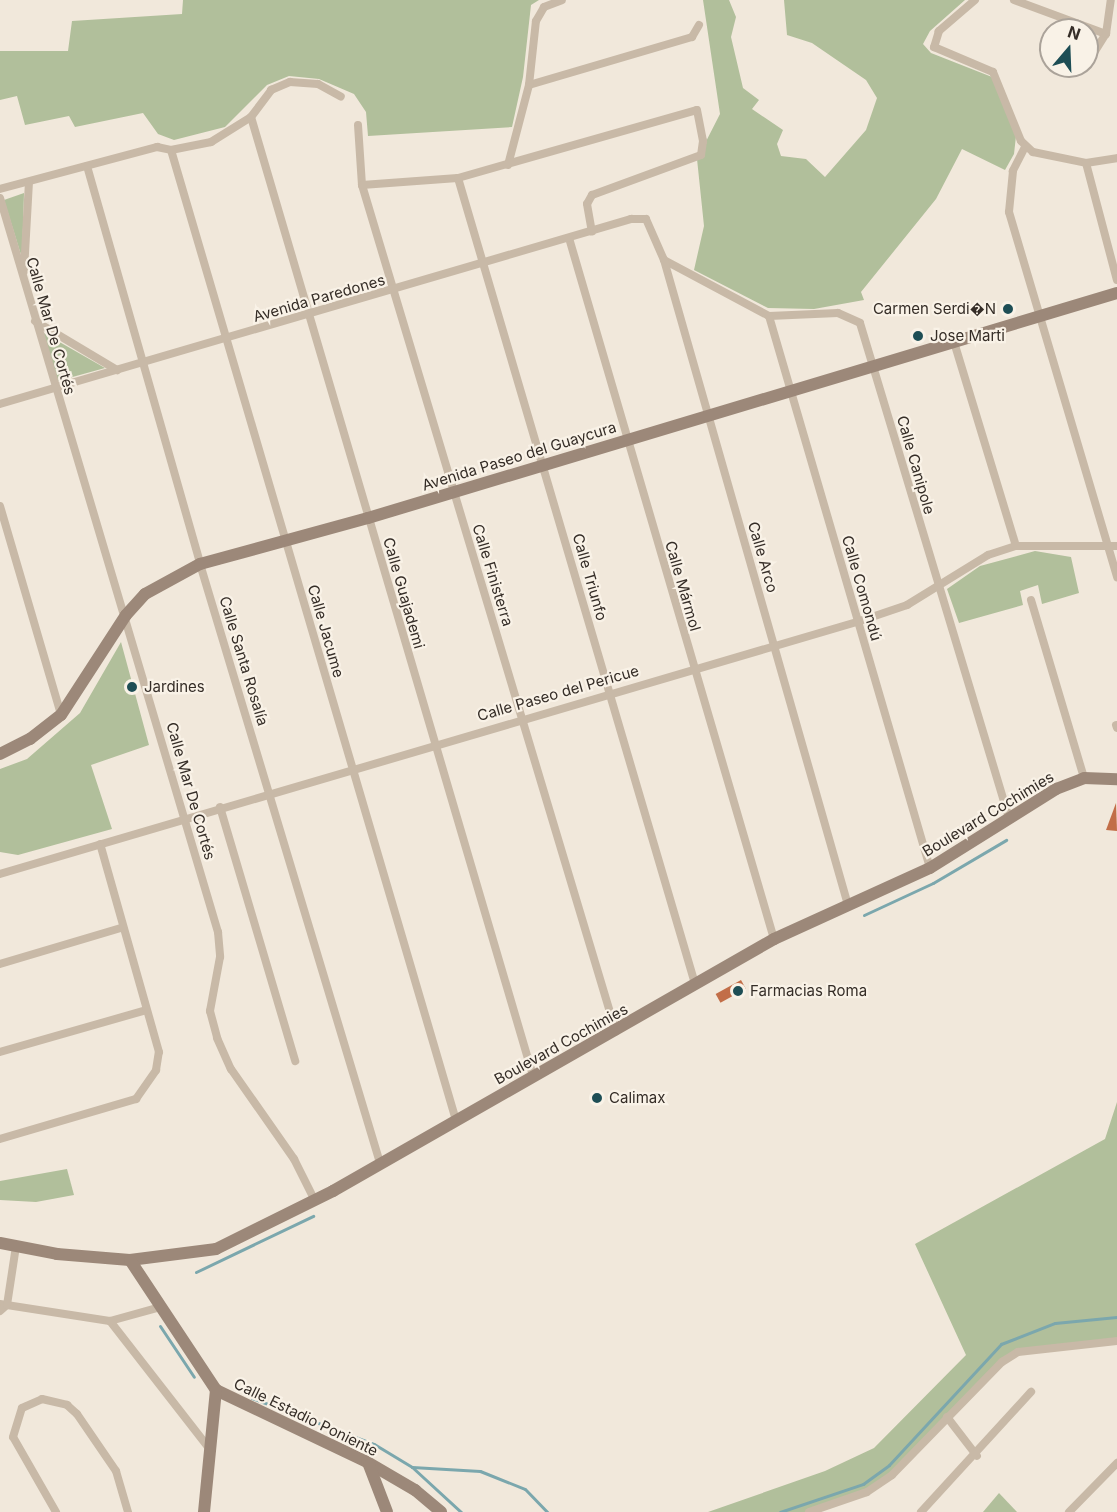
<!DOCTYPE html>
<html>
<head>
<meta charset="utf-8">
<style>
	body { margin:0 }
	#map { position:relative; width:1117px; height:1512px; overflow:hidden; background:#f1e8db; font-family:Inter,sans-serif }
	div>[style] { position:absolute }
	.green>* { inset:0; background:#b1bf9b }
	.stream>* { height:3px; margin:-1.5px; padding:0 1.5px; transform-origin:1.5px; border-radius:1.5px; background:#7ba7ad }
	.building>* { inset:0; background:#c26e48; transform-origin:0 0 }
	.street>* { height:8px; margin:-4px; padding:0 4px; transform-origin:4px; border-radius:4px; background:#c8b9a7 }
	.secondary>* { height:12px; margin:-6px; padding:0 6px; transform-origin:6px; border-radius:6px; background:#9c8879 }
	.dots>* { width:16px; height:16px; translate:-50% -50%; box-sizing:border-box; border:3px solid #f9f2e7; border-radius:50% }
	span { translate:-50% -50%; white-space:nowrap; text-align:center; line-height:1.15; -webkit-text-stroke:4.5px #f9f2e7; paint-order:stroke }
	.street-label { font-size:15px; color:#352d27 }
	.poi-label { font-size:15px; color:#352d27 }
	.right { translate:-100% -50%; text-align:right }
	.left { translate:0 -50%; text-align:left }
	.north { position:absolute; left:1039px; top:18px; width:60px; height:60px; box-sizing:border-box; background:#f9f2e7; border:2px solid #aba39a; border-radius:50%; rotate:19deg; font-size:16px; font-weight:700; line-height:24px; text-align:center; color:#352d27 }
	.north::after { content:''; display:block; margin:auto; width:21px; height:27px; background:#1e4e55; clip-path:polygon(50% 0,100% 100%,50% 72%,0 100%) }
</style>
</head>
<body>
<div id="map">
	<div class="green">
		<div style="clip-path:polygon(183px 0,539px 0,531px 5px,523px 77px,512px 127px,368px 136px,366px 112px,354px 94px,319px 79px,289px 76px,267px 85px,225px 127px,174px 140px,158px 134px,143px 113px,75px 127px,69px 116px,25px 125px,17px 96px,0 100px,0 51px,68px 51px,72px 21px,182px 14px)"></div>
		<div style="clip-path:polygon(703px 0,729px 0,736px 17px,731px 37px,743px 88px,759px 100px,752px 109px,783px 130px,777px 144px,781px 156px,806px 159px,825px 177px,866px 130px,877px 98px,866px 80px,812px 43px,787px 35px,784px 0,965px 0,930px 31px,923px 44px,931px 53px,992px 77px,1016px 136px,1014px 154px,1005px 170px,962px 149px,936px 199px,861px 292px,864px 300px,814px 309px,768px 308px,694px 270px,704px 226px,697px 159px,720px 114px)"></div>
		<div style="clip-path:polygon(24px 193px,22px 258px,4px 200px)"></div>
		<div style="clip-path:polygon(42px 332px,105px 368px,58px 381px)"></div>
		<div style="clip-path:polygon(1035px 551px,1071px 557px,1079px 593px,1042px 604px,1038px 585px,1020px 591px,1023px 605px,959px 623px,947px 589px,980px 566px)"></div>
		<div style="clip-path:polygon(121px 642px,149px 745px,91px 765px,112px 829px,18px 855px,0 852px,0 769px,27px 759px,80px 713px)"></div>
		<div style="clip-path:polygon(1117px 1102px,1117px 1341px,1018px 1352px,1002px 1362px,892px 1475px,867px 1492px,809px 1512px,708px 1512px,825px 1471px,874px 1448px,966px 1355px,915px 1244px,1105px 1139px)"></div>
		<div style="clip-path:polygon(67px 1169px,74px 1195px,36px 1202px,0 1200px,0 1181px)"></div>
		<div style="clip-path:polygon(999px 1493px,1017px 1512px,983px 1512px)"></div>
	</div>
	<div class="stream">
		<div style="left:864px;top:915px;width:76px;rotate:-24.9deg"></div>
		<div style="left:933px;top:883px;width:85px;rotate:-30.5deg"></div>
		<div style="left:196px;top:1272px;width:130px;rotate:-25.6deg"></div>
		<div style="left:160px;top:1326px;width:61px;rotate:56.3deg"></div>
		<div style="left:252px;top:1398px;width:130px;rotate:20.7deg"></div>
		<div style="left:374px;top:1444px;width:44px;rotate:31.2deg"></div>
		<div style="left:412px;top:1467px;width:68px;rotate:3.4deg"></div>
		<div style="left:480px;top:1471px;width:48px;rotate:21.8deg"></div>
		<div style="left:525px;top:1489px;width:32px;rotate:46deg"></div>
		<div style="left:412px;top:1467px;width:67px;rotate:42.6deg"></div>
		<div style="left:780px;top:1512px;width:88px;rotate:-18.6deg"></div>
		<div style="left:863px;top:1484px;width:32px;rotate:-36deg"></div>
		<div style="left:889px;top:1465px;width:165px;rotate:-47.2deg"></div>
		<div style="left:1001px;top:1344px;width:58px;rotate:-21.3deg"></div>
		<div style="left:1055px;top:1323px;width:62px;rotate:-5.5deg"></div>
	</div>
	<div class="building">
		<div style="clip-path:polygon(1116px 803px,1117px 831px,1106px 830px)"></div>
		<div style="left:741px;top:980px;width:10px;height:29px;rotate:61deg"></div>
	</div>
	<div class="street">
		<div style="left:975px;top:0;width:48px;rotate:139.3deg"></div>
		<div style="left:939px;top:31px;width:17px;rotate:107deg"></div>
		<div style="left:934px;top:47px;width:64px;rotate:23deg"></div>
		<div style="left:993px;top:72px;width:74px;rotate:67.9deg"></div>
		<div style="left:1021px;top:141px;width:16px;rotate:43deg"></div>
		<div style="left:1033px;top:152px;width:54px;rotate:11.7deg"></div>
		<div style="left:1086px;top:163px;width:31px;rotate:-9deg"></div>
		<div style="left:1014px;top:0;width:98px;rotate:20.3deg"></div>
		<div style="left:1087px;top:64px;width:36px;rotate:-58deg"></div>
		<div style="left:1106px;top:34px;width:34px;rotate:-82deg"></div>
		<div style="left:529px;top:85px;width:170px;rotate:-16.4deg"></div>
		<div style="left:692px;top:37px;width:14px;rotate:-60deg"></div>
		<div style="left:251px;top:117px;width:1000px;rotate:73.61deg"></div>
		<div style="left:358px;top:125px;width:60px;rotate:86.2deg"></div>
		<div style="left:362px;top:185px;width:884px;rotate:73.31deg"></div>
		<div style="left:1025px;top:147px;width:27px;rotate:117deg"></div>
		<div style="left:1013px;top:171px;width:41px;rotate:95.6deg"></div>
		<div style="left:1009px;top:212px;width:381px;rotate:73.5deg"></div>
		<div style="left:171px;top:150px;width:1011px;rotate:73.63deg"></div>
		<div style="left:1086px;top:163px;width:121px;rotate:75.2deg"></div>
		<div style="left:508px;top:165px;width:83px;rotate:-75.3deg"></div>
		<div style="left:529px;top:85px;width:64px;rotate:-83.8deg"></div>
		<div style="left:536px;top:21px;width:16px;rotate:-60deg"></div>
		<div style="left:544px;top:7px;width:19px;rotate:-21deg"></div>
		<div style="left:87px;top:166px;width:414px;rotate:74.1deg"></div>
		<div style="left:200px;top:564px;width:625px;rotate:73.27deg"></div>
		<div style="left:458px;top:178px;width:840px;rotate:73.61deg"></div>
		<div style="left:362px;top:185px;width:96px;rotate:-4.2deg"></div>
		<div style="left:458px;top:178px;width:248px;rotate:-15.9deg"></div>
		<div style="left:697px;top:110px;width:32px;rotate:79deg"></div>
		<div style="left:703px;top:141px;width:14px;rotate:98deg"></div>
		<div style="left:701px;top:155px;width:116px;rotate:159.8deg"></div>
		<div style="left:592px;top:195px;width:10px;rotate:119deg"></div>
		<div style="left:587px;top:204px;width:28px;rotate:80deg"></div>
		<div style="left:0;top:189px;width:163px;rotate:-15deg"></div>
		<div style="left:157px;top:147px;width:14px;rotate:12deg"></div>
		<div style="left:171px;top:150px;width:41px;rotate:-11.3deg"></div>
		<div style="left:211px;top:142px;width:47px;rotate:-32deg"></div>
		<div style="left:251px;top:117px;width:34px;rotate:-53deg"></div>
		<div style="left:271px;top:90px;width:21px;rotate:-23deg"></div>
		<div style="left:290px;top:82px;width:28px;rotate:4deg"></div>
		<div style="left:318px;top:84px;width:26px;rotate:29deg"></div>
		<div style="left:0;top:198px;width:766px;rotate:73.46deg"></div>
		<div style="left:218px;top:932px;width:25px;rotate:85deg"></div>
		<div style="left:220px;top:957px;width:55px;rotate:100.5deg"></div>
		<div style="left:210px;top:1011px;width:28px;rotate:75deg"></div>
		<div style="left:217px;top:1038px;width:34px;rotate:66deg"></div>
		<div style="left:231px;top:1069px;width:110px;rotate:55deg"></div>
		<div style="left:294px;top:1159px;width:47px;rotate:63.4deg"></div>
		<div style="left:569px;top:238px;width:730px;rotate:73.7deg"></div>
		<div style="left:664px;top:260px;width:119px;rotate:28.1deg"></div>
		<div style="left:769px;top:316px;width:69px;rotate:-2.5deg"></div>
		<div style="left:838px;top:313px;width:24px;rotate:24deg"></div>
		<div style="left:860px;top:323px;width:517px;rotate:73.25deg"></div>
		<div style="left:24px;top:271px;width:89px;rotate:-86.8deg"></div>
		<div style="left:769px;top:316px;width:575px;rotate:73.74deg"></div>
		<div style="left:35px;top:321px;width:96px;rotate:30.9deg"></div>
		<div style="left:954px;top:342px;width:213px;rotate:73.1deg"></div>
		<div style="left:0;top:404px;width:658px;rotate:-16.34deg"></div>
		<div style="left:631px;top:219px;width:15px"></div>
		<div style="left:646px;top:219px;width:45px;rotate:66.3deg"></div>
		<div style="left:664px;top:260px;width:671px;rotate:74.08deg"></div>
		<div style="left:0;top:506px;width:218px;rotate:73.7deg"></div>
		<div style="left:1031px;top:600px;width:186px;rotate:73.4deg"></div>
		<div style="left:1116px;top:725px;width:3px;rotate:72deg"></div>
		<div style="left:220px;top:807px;width:265px;rotate:73.5deg"></div>
		<div style="left:0;top:874px;width:893px;rotate:-16.39deg"></div>
		<div style="left:857px;top:622px;width:53px;rotate:-18.8deg"></div>
		<div style="left:907px;top:605px;width:95px;rotate:-31.7deg"></div>
		<div style="left:988px;top:555px;width:29px;rotate:-18deg"></div>
		<div style="left:1016px;top:546px;width:101px"></div>
		<div style="left:0;top:964px;width:126px;rotate:-16.6deg"></div>
		<div style="left:0;top:1052px;width:152px;rotate:-16deg"></div>
		<div style="left:0;top:1139px;width:142px;rotate:-16.4deg"></div>
		<div style="left:136px;top:1099px;width:35px;rotate:-55deg"></div>
		<div style="left:156px;top:1070px;width:18px;rotate:-81deg"></div>
		<div style="left:159px;top:1052px;width:216px;rotate:-105.8deg"></div>
		<div style="left:0;top:1304px;width:111px;rotate:8.8deg"></div>
		<div style="left:110px;top:1321px;width:160px;rotate:52.1deg"></div>
		<div style="left:0;top:1311px;width:9px;rotate:-41deg"></div>
		<div style="left:7px;top:1305px;width:60px;rotate:-81.3deg"></div>
		<div style="left:110px;top:1321px;width:53px;rotate:-15.4deg"></div>
		<div style="left:947px;top:1417px;width:49px;rotate:52.4deg"></div>
		<div style="left:56px;top:1512px;width:86px;rotate:-119.8deg"></div>
		<div style="left:13px;top:1437px;width:30px;rotate:-73deg"></div>
		<div style="left:22px;top:1408px;width:22px;rotate:-24deg"></div>
		<div style="left:42px;top:1399px;width:26px;rotate:13deg"></div>
		<div style="left:67px;top:1405px;width:13px;rotate:42deg"></div>
		<div style="left:77px;top:1414px;width:69px;rotate:55.6deg"></div>
		<div style="left:116px;top:1471px;width:43px;rotate:73.7deg"></div>
		<div style="left:809px;top:1512px;width:61px;rotate:-19deg"></div>
		<div style="left:867px;top:1492px;width:30px;rotate:-34deg"></div>
		<div style="left:892px;top:1475px;width:158px;rotate:-45.8deg"></div>
		<div style="left:1002px;top:1362px;width:19px;rotate:-32deg"></div>
		<div style="left:1018px;top:1352px;width:100px;rotate:-6.3deg"></div>
		<div style="left:921px;top:1512px;width:163px;rotate:-47.5deg"></div>
		<div style="left:1069px;top:1512px;width:69px;rotate:-45.6deg"></div>
	</div>
	<div class="secondary">
		<div style="left:0;top:754px;width:34px;rotate:-27deg"></div>
		<div style="left:30px;top:739px;width:39px;rotate:-38deg"></div>
		<div style="left:61px;top:715px;width:119px;rotate:-57deg"></div>
		<div style="left:126px;top:615px;width:28px;rotate:-48deg"></div>
		<div style="left:145px;top:594px;width:63px;rotate:-28.6deg"></div>
		<div style="left:200px;top:564px;width:174px;rotate:-15.3deg"></div>
		<div style="left:368px;top:518px;width:782px;rotate:-16.72deg"></div>
		<div style="left:0;top:1243px;width:58px;rotate:10.9deg"></div>
		<div style="left:57px;top:1254px;width:73px;rotate:4.7deg"></div>
		<div style="left:130px;top:1260px;width:87px;rotate:-7.3deg"></div>
		<div style="left:216px;top:1249px;width:131px;rotate:-26.4deg"></div>
		<div style="left:333px;top:1191px;width:508px;rotate:-29.74deg"></div>
		<div style="left:774px;top:939px;width:171px;rotate:-24.5deg"></div>
		<div style="left:930px;top:868px;width:149px;rotate:-32.1deg"></div>
		<div style="left:1056px;top:789px;width:30px;rotate:-21deg"></div>
		<div style="left:1084px;top:778px;width:33px;rotate:2deg"></div>
		<div style="left:130px;top:1260px;width:156px;rotate:56.5deg"></div>
		<div style="left:216px;top:1390px;width:167px;rotate:25.5deg"></div>
		<div style="left:367px;top:1462px;width:56px;rotate:30.3deg"></div>
		<div style="left:415px;top:1490px;width:34px;rotate:40deg"></div>
		<div style="left:369px;top:1465px;width:50px;rotate:69deg"></div>
		<div style="left:204px;top:1512px;width:123px;rotate:-84.4deg"></div>
	</div>
	<div class="dots">
		<div style="left:1008px;top:309px;background:#1e4e55"></div>
		<div style="left:918px;top:336px;background:#1e4e55"></div>
		<div style="left:132px;top:687px;background:#1e4e55"></div>
		<div style="left:738px;top:991px;background:#1e4e55"></div>
		<div style="left:597px;top:1098px;background:#1e4e55"></div>
	</div>
	<div class="street-label">
		<span style="left:319px;top:298px;rotate:-16deg">Avenida Paredones</span>
		<span style="left:51px;top:326px;rotate:74deg">Calle Mar De Cortés</span>
		<span style="left:519px;top:456px;rotate:-17deg">Avenida Paseo del Guaycura</span>
		<span style="left:916px;top:465px;rotate:74deg">Calle Canipole</span>
		<span style="left:763px;top:557px;rotate:74deg">Calle Arco</span>
		<span style="left:493px;top:575px;rotate:73deg">Calle Finisterra</span>
		<span style="left:590px;top:577px;rotate:74deg">Calle Triunfo</span>
		<span style="left:683px;top:586px;rotate:74deg">Calle Mármol</span>
		<span style="left:862px;top:588px;rotate:74deg">Calle Comondú</span>
		<span style="left:404px;top:593px;rotate:74deg">Calle Guajademi</span>
		<span style="left:326px;top:631px;rotate:74deg">Calle Jacume</span>
		<span style="left:244px;top:661px;rotate:73deg">Calle Santa Rosalía</span>
		<span style="left:558px;top:693px;rotate:-16deg">Calle Paseo del Pericue</span>
		<span style="left:191px;top:791px;rotate:74deg">Calle Mar De Cortés</span>
		<span style="left:988px;top:814px;rotate:-31deg">Boulevard Cochimies</span>
		<span style="left:561px;top:1044px;rotate:-29deg">Boulevard Cochimies</span>
		<span style="left:306px;top:1417px;rotate:26deg">Calle Estadio Poniente</span>
	</div>
	<div class="poi-label">
		<span class="right" style="left:996px;top:309px">Carmen Serdi�N</span>
		<span class="left" style="left:930px;top:336px">Jose Marti</span>
		<span class="left" style="left:144px;top:687px">Jardines</span>
		<span class="left" style="left:750px;top:991px">Farmacias Roma</span>
		<span class="left" style="left:609px;top:1098px">Calimax</span>
	</div>
	<div class="north">N</div>
</div>
</body>
</html>
